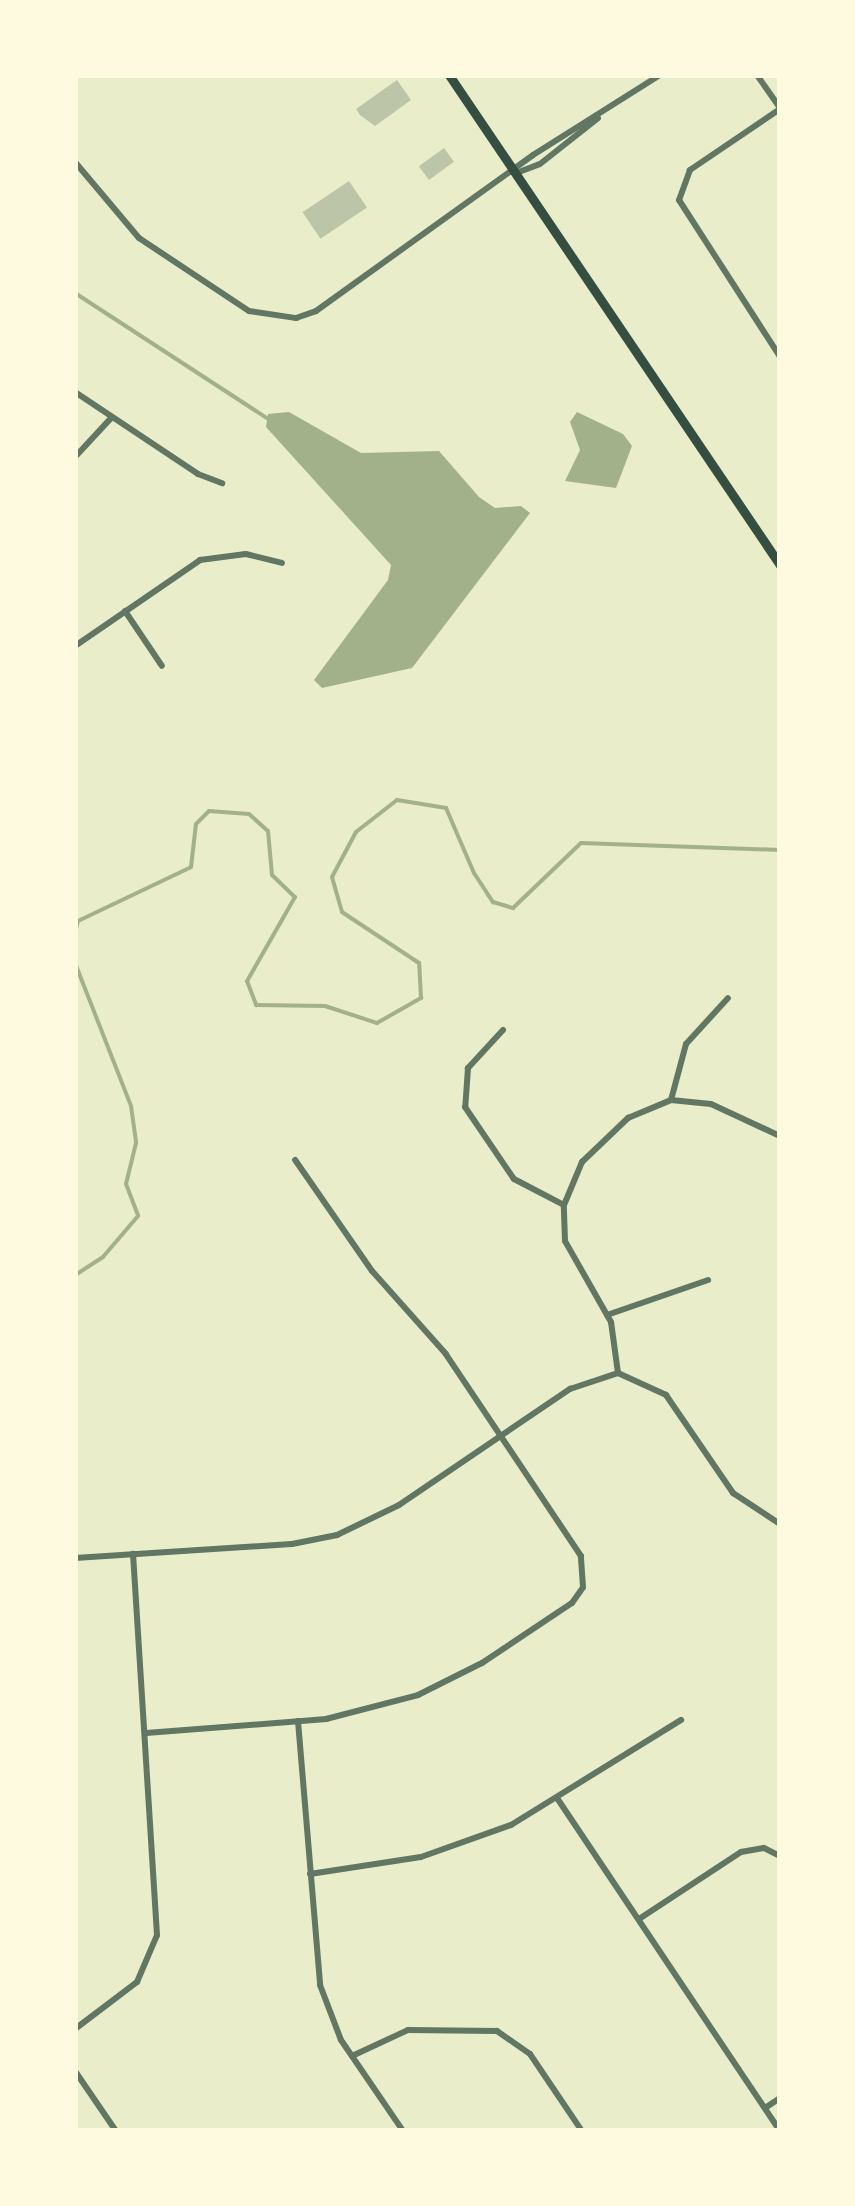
<!DOCTYPE html>
<html>
<head>
<meta charset="utf-8">
<style>
	body { margin:0 }
	#map { position:relative; width:855px; height:2206px; overflow:hidden; background:#e9edc9; font-family:"PT Sans Narrow",sans-serif }
	div>[style] { position:absolute }
	.water>* { inset:0; background:#a3b18a }
	.stream>* { height:4px; margin:-2px; padding:0 2px; transform-origin:2px; border-radius:2px; background:#a3b18a }
	.building>* { inset:0; background:#bcc5a7; transform-origin:0 0 }
	.minor>* { height:6px; margin:-3px; padding:0 3px; transform-origin:3px; border-radius:3px; background:#617663 }
	.secondary>* { height:9px; margin:-4.5px; padding:0 4.5px; transform-origin:4.5px; border-radius:4.5px; background:#344e41 }
	span { translate:-50% -50%; white-space:nowrap; text-align:center; line-height:1.15; -webkit-text-stroke:10px #fefae0; paint-order:stroke }
	.frame { position:absolute; inset:0; border:78px solid #fefae0; pointer-events:none }
</style>
</head>
<body>
<div id="map">
	<div class="water">
		<div style="clip-path:polygon(289px 412px,361px 453px,439px 451px,479px 497px,495px 508px,521px 506px,530px 513px,412px 668px,322px 688px,314px 680px,388px 580px,391px 565px,266px 427px,268px 414px)"></div>
		<div style="clip-path:polygon(577px 412px,623px 434px,632px 446px,616px 488px,565px 481px,580px 450px,570px 422px)"></div>
	</div>
	<div class="stream">
		<div style="left:75px;top:293px;width:229px;rotate:33.1deg"></div>
		<div style="left:75px;top:933px;width:12px;rotate:-76deg"></div>
		<div style="left:78px;top:921px;width:125px;rotate:-25.5deg"></div>
		<div style="left:191px;top:867px;width:43px;rotate:-83.4deg"></div>
		<div style="left:196px;top:824px;width:18px;rotate:-45deg"></div>
		<div style="left:209px;top:811px;width:40px;rotate:4.3deg"></div>
		<div style="left:249px;top:814px;width:25px;rotate:42deg"></div>
		<div style="left:268px;top:831px;width:44px;rotate:84.8deg"></div>
		<div style="left:272px;top:875px;width:32px;rotate:44deg"></div>
		<div style="left:295px;top:897px;width:97px;rotate:119.7deg"></div>
		<div style="left:247px;top:981px;width:26px;rotate:69deg"></div>
		<div style="left:256px;top:1005px;width:69px;rotate:0.8deg"></div>
		<div style="left:325px;top:1006px;width:55px;rotate:18.1deg"></div>
		<div style="left:377px;top:1023px;width:51px;rotate:-29.6deg"></div>
		<div style="left:421px;top:998px;width:35px;rotate:-93deg"></div>
		<div style="left:419px;top:963px;width:92px;rotate:-146.5deg"></div>
		<div style="left:342px;top:912px;width:36px;rotate:-106deg"></div>
		<div style="left:332px;top:877px;width:51px;rotate:-61.9deg"></div>
		<div style="left:356px;top:832px;width:52px;rotate:-38deg"></div>
		<div style="left:397px;top:800px;width:50px;rotate:9.3deg"></div>
		<div style="left:446px;top:808px;width:71px;rotate:66.7deg"></div>
		<div style="left:474px;top:873px;width:35px;rotate:57deg"></div>
		<div style="left:493px;top:902px;width:21px;rotate:17deg"></div>
		<div style="left:513px;top:908px;width:94px;rotate:-43.7deg"></div>
		<div style="left:581px;top:843px;width:199px;rotate:2deg"></div>
		<div style="left:75px;top:963px;width:154px;rotate:68.6deg"></div>
		<div style="left:131px;top:1106px;width:37px;rotate:82deg"></div>
		<div style="left:136px;top:1143px;width:42px;rotate:103.7deg"></div>
		<div style="left:126px;top:1184px;width:34px;rotate:69deg"></div>
		<div style="left:138px;top:1216px;width:54px;rotate:130.5deg"></div>
		<div style="left:103px;top:1257px;width:33px;rotate:147deg"></div>
	</div>
	<div class="building">
		<div style="clip-path:polygon(397px 80px,411px 100px,375px 126px,360px 115px,356px 109px)"></div>
		<div style="left:444px;top:148px;width:17px;height:31px;rotate:54deg"></div>
		<div style="left:349px;top:181px;width:32px;height:56px;rotate:56deg"></div>
	</div>
	<div class="minor">
		<div style="left:757px;top:75px;width:40px;rotate:55.1deg"></div>
		<div style="left:780px;top:109px;width:109px;rotate:145.9deg"></div>
		<div style="left:690px;top:170px;width:32px;rotate:110deg"></div>
		<div style="left:679px;top:200px;width:187px;rotate:57.2deg"></div>
		<div style="left:75px;top:162px;width:99px;rotate:49.9deg"></div>
		<div style="left:139px;top:238px;width:132px;rotate:33.6deg"></div>
		<div style="left:249px;top:311px;width:48px;rotate:8.5deg"></div>
		<div style="left:296px;top:318px;width:21px;rotate:-19deg"></div>
		<div style="left:316px;top:311px;width:267px;rotate:-35.7deg"></div>
		<div style="left:533px;top:155px;width:150px;rotate:-32.2deg"></div>
		<div style="left:519px;top:172px;width:22px;rotate:-21deg"></div>
		<div style="left:540px;top:164px;width:74px;rotate:-38.4deg"></div>
		<div style="left:75px;top:392px;width:148px;rotate:33.7deg"></div>
		<div style="left:198px;top:474px;width:26px;rotate:21deg"></div>
		<div style="left:75px;top:457px;width:54px;rotate:-47.2deg"></div>
		<div style="left:125px;top:611px;width:66px;rotate:56.1deg"></div>
		<div style="left:75px;top:646px;width:152px;rotate:-34.5deg"></div>
		<div style="left:200px;top:560px;width:46px;rotate:-7.4deg"></div>
		<div style="left:246px;top:554px;width:37px;rotate:14deg"></div>
		<div style="left:503px;top:1030px;width:52px;rotate:132.6deg"></div>
		<div style="left:468px;top:1068px;width:39px;rotate:94deg"></div>
		<div style="left:465px;top:1107px;width:87px;rotate:55.8deg"></div>
		<div style="left:514px;top:1179px;width:56px;rotate:27.5deg"></div>
		<div style="left:671px;top:1100px;width:58px;rotate:-75deg"></div>
		<div style="left:686px;top:1044px;width:62px;rotate:-47.6deg"></div>
		<div style="left:607px;top:1315px;width:107px;rotate:-19.1deg"></div>
		<div style="left:618px;top:1373px;width:51px;rotate:-97.8deg"></div>
		<div style="left:611px;top:1322px;width:93px;rotate:-119.6deg"></div>
		<div style="left:565px;top:1241px;width:36px;rotate:-92deg"></div>
		<div style="left:564px;top:1205px;width:47px;rotate:-67.3deg"></div>
		<div style="left:582px;top:1162px;width:64px;rotate:-43.7deg"></div>
		<div style="left:628px;top:1118px;width:47px;rotate:-22.7deg"></div>
		<div style="left:671px;top:1100px;width:40px;rotate:5.7deg"></div>
		<div style="left:711px;top:1104px;width:76px;rotate:24.9deg"></div>
		<div style="left:75px;top:1558px;width:217px;rotate:-3.7deg"></div>
		<div style="left:292px;top:1544px;width:46px;rotate:-11.3deg"></div>
		<div style="left:337px;top:1535px;width:69px;rotate:-25.8deg"></div>
		<div style="left:399px;top:1505px;width:207px;rotate:-34.2deg"></div>
		<div style="left:570px;top:1389px;width:51px;rotate:-18.4deg"></div>
		<div style="left:618px;top:1373px;width:53px;rotate:24.6deg"></div>
		<div style="left:666px;top:1395px;width:119px;rotate:55.6deg"></div>
		<div style="left:733px;top:1493px;width:56px;rotate:33.4deg"></div>
		<div style="left:298px;top:1721px;width:265px;rotate:85.2deg"></div>
		<div style="left:320px;top:1985px;width:59px;rotate:69.1deg"></div>
		<div style="left:341px;top:2040px;width:110px;rotate:55.7deg"></div>
		<div style="left:146px;top:1733px;width:181px;rotate:-4.4deg"></div>
		<div style="left:326px;top:1719px;width:95px;rotate:-14.6deg"></div>
		<div style="left:418px;top:1695px;width:72px;rotate:-26.6deg"></div>
		<div style="left:482px;top:1663px;width:108px;rotate:-33.7deg"></div>
		<div style="left:572px;top:1603px;width:19px;rotate:-55deg"></div>
		<div style="left:583px;top:1587px;width:31px;rotate:-94deg"></div>
		<div style="left:581px;top:1556px;width:243px;rotate:-123.8deg"></div>
		<div style="left:446px;top:1354px;width:111px;rotate:-131.7deg"></div>
		<div style="left:372px;top:1271px;width:135px;rotate:-124.7deg"></div>
		<div style="left:557px;top:1798px;width:401px;rotate:56.2deg"></div>
		<div style="left:310px;top:1874px;width:112px;rotate:-8.7deg"></div>
		<div style="left:421px;top:1857px;width:96px;rotate:-19.6deg"></div>
		<div style="left:511px;top:1825px;width:200px;rotate:-31.7deg"></div>
		<div style="left:639px;top:1919px;width:122px;rotate:-33.3deg"></div>
		<div style="left:741px;top:1852px;width:23px;rotate:-10deg"></div>
		<div style="left:764px;top:1848px;width:18px;rotate:27deg"></div>
		<div style="left:75px;top:2029px;width:78px;rotate:-37.2deg"></div>
		<div style="left:137px;top:1982px;width:51px;rotate:-66.9deg"></div>
		<div style="left:157px;top:1935px;width:382px;rotate:-93.6deg"></div>
		<div style="left:352px;top:2056px;width:62px;rotate:-24.9deg"></div>
		<div style="left:408px;top:2030px;width:89px;rotate:0.6deg"></div>
		<div style="left:497px;top:2031px;width:40px;rotate:34.9deg"></div>
		<div style="left:530px;top:2054px;width:93px;rotate:56deg"></div>
		<div style="left:75px;top:2071px;width:73px;rotate:55.7deg"></div>
		<div style="left:765px;top:2108px;width:18px;rotate:-34deg"></div>
	</div>
	<div class="secondary">
		<div style="left:449px;top:75px;width:591px;rotate:55.96deg"></div>
	</div>
	<div class="frame"></div>
</div>
</body>
</html>
